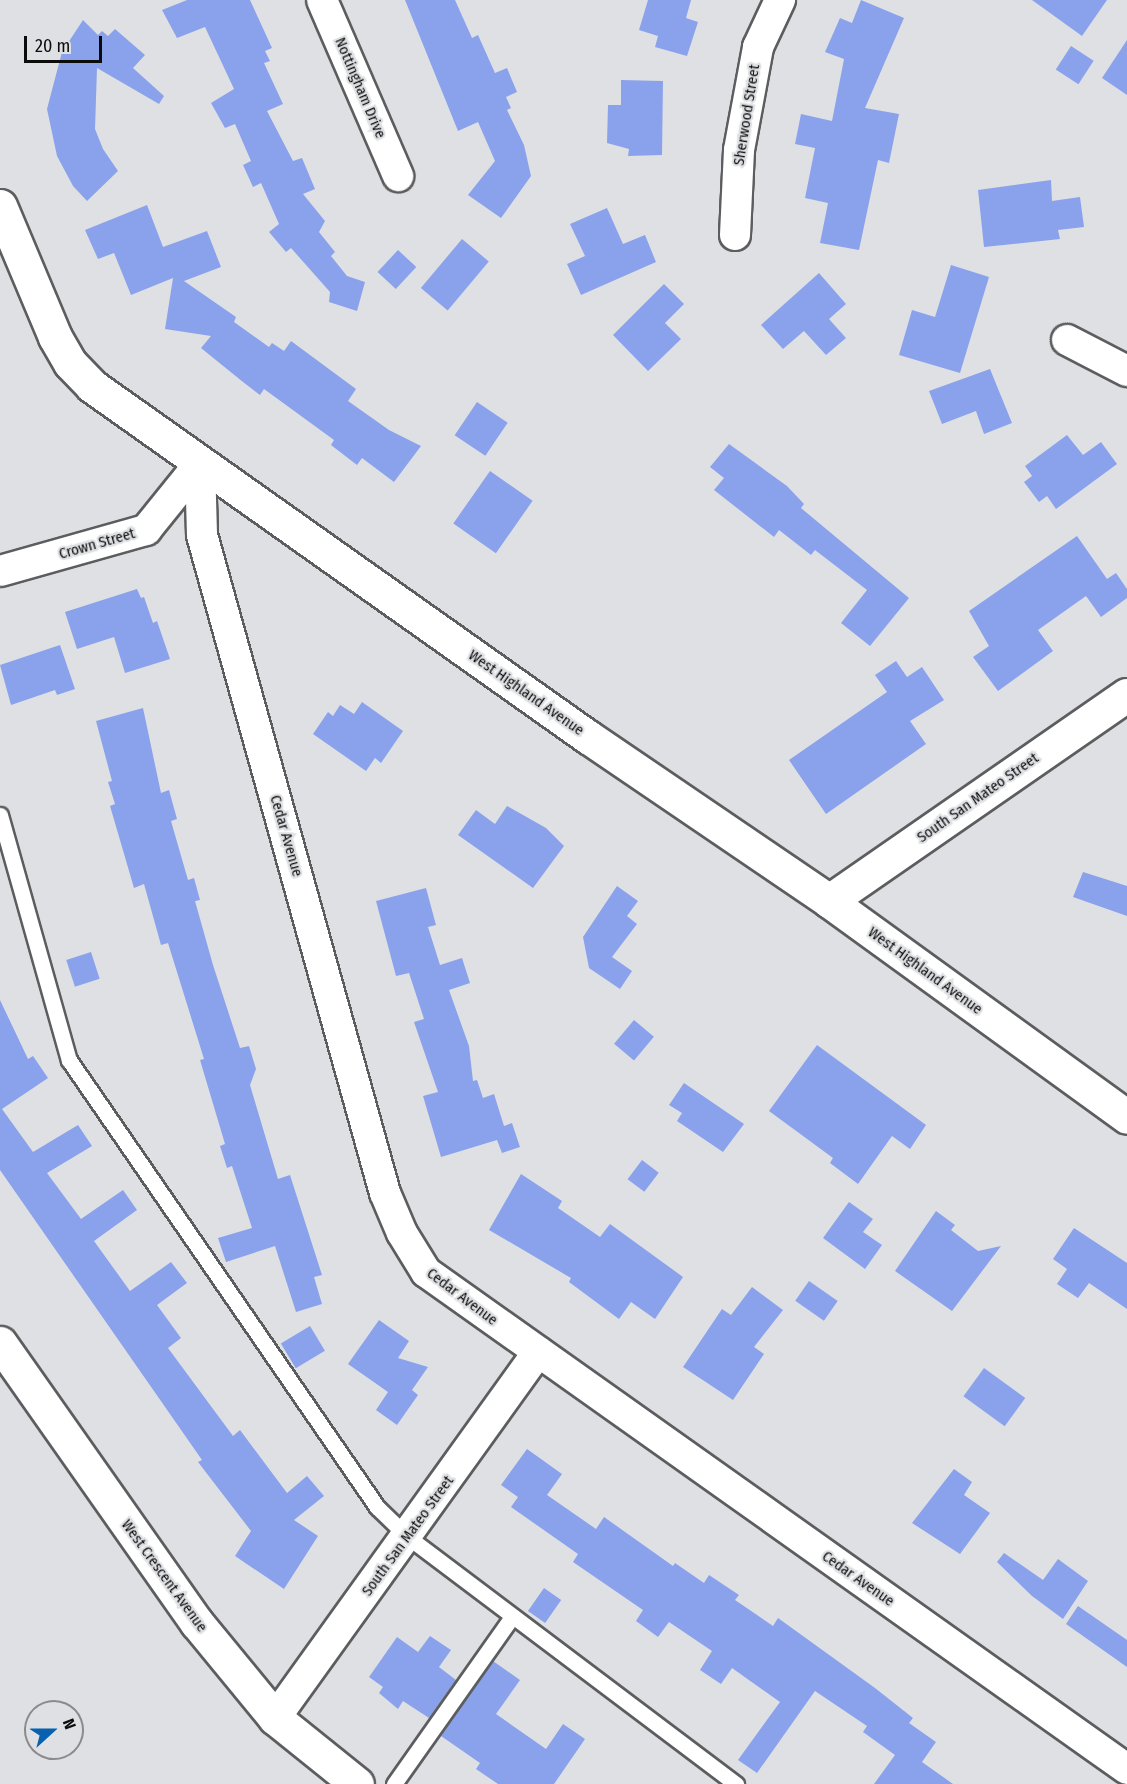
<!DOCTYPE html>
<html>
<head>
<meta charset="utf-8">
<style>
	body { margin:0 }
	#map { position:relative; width:1127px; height:1784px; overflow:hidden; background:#dfe0e3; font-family:"Fira Sans Condensed",sans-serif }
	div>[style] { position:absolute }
	.building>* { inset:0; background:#8aa2ec; transform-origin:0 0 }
	.roads { filter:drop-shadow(2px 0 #5c5d5f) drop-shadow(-2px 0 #5c5d5f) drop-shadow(0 2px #5c5d5f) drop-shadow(0 -2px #5c5d5f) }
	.service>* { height:15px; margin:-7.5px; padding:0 7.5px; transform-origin:7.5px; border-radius:7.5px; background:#fff }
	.minor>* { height:30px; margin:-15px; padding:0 15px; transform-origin:15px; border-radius:15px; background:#fff }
	.tertiary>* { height:33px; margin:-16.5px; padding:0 16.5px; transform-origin:16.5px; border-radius:16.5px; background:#fff }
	span { translate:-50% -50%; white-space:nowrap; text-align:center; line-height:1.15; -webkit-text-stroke:4.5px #dfe0e3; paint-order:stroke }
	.street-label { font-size:15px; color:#0c0c0d }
	.north { position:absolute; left:24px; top:1700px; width:60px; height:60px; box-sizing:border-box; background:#dfe0e3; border:2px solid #8b8b8d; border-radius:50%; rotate:69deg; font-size:16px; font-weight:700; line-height:24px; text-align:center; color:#0c0c0d }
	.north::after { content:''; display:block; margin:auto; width:21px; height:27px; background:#0761af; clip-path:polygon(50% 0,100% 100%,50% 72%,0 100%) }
	.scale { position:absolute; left:24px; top:36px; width:78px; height:27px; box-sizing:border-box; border:3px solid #0c0c0d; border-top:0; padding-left:8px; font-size:18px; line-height:21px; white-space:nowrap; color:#0c0c0d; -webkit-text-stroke:4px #dfe0e3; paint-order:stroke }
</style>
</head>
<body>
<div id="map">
	<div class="building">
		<div style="clip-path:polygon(187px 0,250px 0,272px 48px,265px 51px,270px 61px,264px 63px,283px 104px,267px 111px,293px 161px,302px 158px,315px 189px,303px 194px,325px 221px,319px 232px,335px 252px,331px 256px,347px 276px,365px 282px,357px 311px,329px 302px,330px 292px,291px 248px,286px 252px,269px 232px,279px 224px,261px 183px,253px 187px,243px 165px,251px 161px,235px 124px,225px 128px,211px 103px,234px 89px,205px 27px,177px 38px,162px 10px)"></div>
		<div style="clip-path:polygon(405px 0,455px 0,472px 38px,478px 35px,495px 73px,507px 68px,517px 92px,506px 97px,511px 108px,507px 110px,524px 145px,531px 176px,501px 218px,468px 195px,495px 161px,478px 122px,458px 131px)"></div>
		<div style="clip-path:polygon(648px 0,691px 0,686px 18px,698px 22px,687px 56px,655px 47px,658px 36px,639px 30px)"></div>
		<div style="clip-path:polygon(861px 0,904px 18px,865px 108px,899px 114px,889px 163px,878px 160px,859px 250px,820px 243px,828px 203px,805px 198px,815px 148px,795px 144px,801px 114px,832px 121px,844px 59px,825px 52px,840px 18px,852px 23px)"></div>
		<div style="clip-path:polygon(1032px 0,1107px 0,1082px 36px)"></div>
		<div style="clip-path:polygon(83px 20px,98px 35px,102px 31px,108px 36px,115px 29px,145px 55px,133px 68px,164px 96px,159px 104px,97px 68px,95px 129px,103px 149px,118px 171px,87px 201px,73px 186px,57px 156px,47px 109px,62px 52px)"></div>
		<div style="clip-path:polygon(1127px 40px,1127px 95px,1102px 78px)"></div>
		<div style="left:1071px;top:46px;width:27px;height:28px;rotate:33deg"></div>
		<div style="clip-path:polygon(621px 80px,663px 81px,662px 155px,628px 156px,629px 149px,607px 143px,608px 105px,621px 105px)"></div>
		<div style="clip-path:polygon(1051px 180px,1052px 201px,1080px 197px,1084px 227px,1058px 230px,1060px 239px,984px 247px,978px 190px)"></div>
		<div style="clip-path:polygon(147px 205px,163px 247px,207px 231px,221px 267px,184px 281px,236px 317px,234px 322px,269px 347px,272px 343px,284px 351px,291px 341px,356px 389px,348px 401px,389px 430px,421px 446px,394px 482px,362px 458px,357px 465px,331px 445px,334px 440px,264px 389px,260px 395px,243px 382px,201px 348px,211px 336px,165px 329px,173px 278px,131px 295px,114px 253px,98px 259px,85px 230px)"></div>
		<div style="clip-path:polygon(607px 208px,623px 244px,645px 235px,656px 262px,581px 295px,567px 264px,585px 256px,570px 224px)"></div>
		<div style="left:462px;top:239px;width:35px;height:64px;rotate:40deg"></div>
		<div style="left:398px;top:250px;width:25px;height:30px;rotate:43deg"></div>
		<div style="clip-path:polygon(951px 265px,989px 277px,960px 373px,899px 355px,912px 310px,935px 317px)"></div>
		<div style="clip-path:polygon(819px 273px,846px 304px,829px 319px,846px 338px,826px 355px,804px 331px,783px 349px,761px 325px)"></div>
		<div style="clip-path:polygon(664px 284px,684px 304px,665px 323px,681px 339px,648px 371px,613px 335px)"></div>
		<div style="clip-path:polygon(990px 369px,1012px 423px,984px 434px,976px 411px,942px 424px,929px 391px)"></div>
		<div style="left:477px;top:402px;width:37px;height:40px;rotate:34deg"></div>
		<div style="clip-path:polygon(1067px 435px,1083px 455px,1101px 442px,1117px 464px,1056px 509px,1047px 496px,1039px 502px,1024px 482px,1032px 476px,1025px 466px)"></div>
		<div style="clip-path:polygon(729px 444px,787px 486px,804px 504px,801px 508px,909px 598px,870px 646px,841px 623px,867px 590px,815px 550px,811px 555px,779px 530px,774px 537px,714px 490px,724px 478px,710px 467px)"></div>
		<div style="left:490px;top:471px;width:52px;height:64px;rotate:35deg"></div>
		<div style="clip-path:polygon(1077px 536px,1107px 579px,1116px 573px,1127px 589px,1127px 598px,1101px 617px,1086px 596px,1038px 630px,1053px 651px,998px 691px,973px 657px,989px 646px,969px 611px)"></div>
		<div style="clip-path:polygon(137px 589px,141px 598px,144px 597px,153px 623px,157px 621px,170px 659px,125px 673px,114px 637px,77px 649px,65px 612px)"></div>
		<div style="clip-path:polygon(60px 645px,75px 689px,57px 695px,55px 690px,11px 705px,0 665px)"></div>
		<div style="clip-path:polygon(896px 661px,907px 677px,922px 667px,944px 700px,910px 721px,926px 744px,826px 814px,789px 760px,887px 692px,875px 675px)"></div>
		<div style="clip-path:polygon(362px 702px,403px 731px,381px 763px,375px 758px,366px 771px,313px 734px,328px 712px,333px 716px,340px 705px,354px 714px)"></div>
		<div style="clip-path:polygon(143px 708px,161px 793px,169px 790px,177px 819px,171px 821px,188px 880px,194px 878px,200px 900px,195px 901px,213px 965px,240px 1048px,249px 1046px,256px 1069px,250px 1085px,278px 1179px,290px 1175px,322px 1275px,314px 1277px,322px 1304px,296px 1312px,275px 1246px,226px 1262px,218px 1238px,252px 1228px,232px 1166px,227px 1168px,220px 1146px,225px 1144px,200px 1060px,204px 1059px,168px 943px,161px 945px,144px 884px,134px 888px,110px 806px,115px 804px,108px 782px,112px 781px,96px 721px)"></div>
		<div style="clip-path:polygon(507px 806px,546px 828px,564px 846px,533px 888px,458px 835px,476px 810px,495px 824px)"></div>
		<div style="clip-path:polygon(1083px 872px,1127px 886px,1127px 916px,1073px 897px)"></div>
		<div style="clip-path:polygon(617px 886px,638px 901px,627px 916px,637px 924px,612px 957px,632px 971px,620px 989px,589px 968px,583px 937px)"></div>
		<div style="clip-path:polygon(426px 888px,436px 925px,428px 927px,440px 965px,462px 958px,470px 983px,449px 990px,469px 1046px,473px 1081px,477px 1080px,483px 1098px,494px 1094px,504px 1126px,512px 1123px,520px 1147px,502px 1153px,497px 1140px,441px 1157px,423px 1096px,438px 1092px,414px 1022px,424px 1019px,409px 973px,396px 976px,376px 901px)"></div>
		<div style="left:91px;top:952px;width:28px;height:26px;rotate:72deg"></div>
		<div style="clip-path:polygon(0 1000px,28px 1059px,33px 1056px,48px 1078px,2px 1109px,33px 1152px,78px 1125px,92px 1146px,47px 1173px,81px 1219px,123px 1190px,137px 1210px,94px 1241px,130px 1291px,171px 1262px,187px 1283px,157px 1305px,181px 1338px,168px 1348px,233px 1436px,240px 1430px,287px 1493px,307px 1476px,324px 1496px,294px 1520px,318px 1536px,284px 1589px,235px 1556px,251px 1531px,198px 1462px,202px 1460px,0 1170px)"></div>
		<div style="left:634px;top:1020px;width:26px;height:31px;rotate:40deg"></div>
		<div style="clip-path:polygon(817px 1045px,926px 1125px,910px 1149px,892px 1136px,858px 1184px,830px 1163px,833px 1158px,769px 1111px)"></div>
		<div style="clip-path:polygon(684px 1083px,744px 1124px,723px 1152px,677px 1121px,682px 1113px,669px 1105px)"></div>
		<div style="left:642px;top:1160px;width:21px;height:24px;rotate:37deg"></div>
		<div style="clip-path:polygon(521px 1174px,562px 1201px,558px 1208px,600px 1237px,610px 1224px,683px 1277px,655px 1319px,631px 1302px,619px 1319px,569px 1282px,571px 1278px,489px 1230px)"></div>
		<div style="clip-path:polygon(849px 1202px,873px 1219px,863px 1232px,882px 1245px,865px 1269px,823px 1238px)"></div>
		<div style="clip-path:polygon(936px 1211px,955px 1225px,951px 1230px,978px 1251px,1001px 1246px,952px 1311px,895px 1271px)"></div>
		<div style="clip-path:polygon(1074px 1228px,1127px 1263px,1127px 1309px,1089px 1283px,1078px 1298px,1057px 1284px,1067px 1269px,1053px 1259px)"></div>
		<div style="left:809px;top:1281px;width:35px;height:24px;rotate:35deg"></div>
		<div style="clip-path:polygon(752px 1287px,783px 1310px,754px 1347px,764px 1354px,733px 1400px,683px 1367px,722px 1309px,731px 1315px)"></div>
		<div style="clip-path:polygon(379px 1320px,409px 1341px,398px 1358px,428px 1367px,412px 1390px,418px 1395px,397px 1425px,376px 1410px,388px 1392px,348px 1364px)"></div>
		<div style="left:310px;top:1326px;width:29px;height:34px;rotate:59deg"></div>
		<div style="left:984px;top:1368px;width:51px;height:35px;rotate:36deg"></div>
		<div style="clip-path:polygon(527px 1449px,562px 1474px,547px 1495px,596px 1529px,604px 1517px,673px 1566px,675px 1563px,704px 1583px,709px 1575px,739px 1595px,735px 1600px,773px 1626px,778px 1618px,875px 1688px,913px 1718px,909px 1723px,936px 1742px,922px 1762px,953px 1784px,874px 1784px,895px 1755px,863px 1732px,867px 1726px,815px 1691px,757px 1773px,738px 1760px,780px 1702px,732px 1668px,721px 1684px,700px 1670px,712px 1651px,669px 1622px,658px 1637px,636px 1621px,643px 1610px,573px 1562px,578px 1554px,511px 1507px,518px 1497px,501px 1485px)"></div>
		<div style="clip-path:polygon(954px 1469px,972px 1482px,964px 1495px,990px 1513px,960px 1554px,912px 1523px)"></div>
		<div style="clip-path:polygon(1004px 1553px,1043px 1580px,1058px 1559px,1088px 1581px,1063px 1619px,1032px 1596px,997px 1562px)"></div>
		<div style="left:544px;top:1588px;width:21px;height:28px;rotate:35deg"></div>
		<div style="clip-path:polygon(1078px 1606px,1127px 1640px,1127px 1667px,1066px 1624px)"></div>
		<div style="clip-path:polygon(430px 1636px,451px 1650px,439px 1667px,456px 1680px,429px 1718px,403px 1701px,398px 1709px,379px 1693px,383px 1687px,369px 1677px,397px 1637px,418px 1652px)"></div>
		<div style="clip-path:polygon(493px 1661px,520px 1680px,496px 1714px,546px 1749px,563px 1724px,585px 1739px,554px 1784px,498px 1784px,476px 1769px,480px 1763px,441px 1736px)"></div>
	</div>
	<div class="roads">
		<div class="service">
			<div style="left:0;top:815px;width:255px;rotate:74.3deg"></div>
			<div style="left:69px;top:1060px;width:543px;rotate:55.43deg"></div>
			<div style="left:377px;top:1507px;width:43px;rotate:44.1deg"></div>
			<div style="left:408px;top:1537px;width:411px;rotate:37deg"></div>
			<div style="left:394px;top:1784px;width:204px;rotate:-54.8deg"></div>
		</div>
		<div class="minor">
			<div style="left:322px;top:0;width:192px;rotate:66.6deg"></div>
			<div style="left:735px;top:235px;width:85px;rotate:-87.3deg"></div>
			<div style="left:739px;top:150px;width:105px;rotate:-79.5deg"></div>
			<div style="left:758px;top:47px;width:52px;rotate:-64.9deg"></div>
			<div style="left:1067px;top:340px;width:68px;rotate:27.3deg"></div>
			<div style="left:200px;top:463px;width:72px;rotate:88.4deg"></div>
			<div style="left:202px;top:535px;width:683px;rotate:74.46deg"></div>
			<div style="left:385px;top:1193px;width:43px;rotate:67deg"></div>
			<div style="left:402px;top:1233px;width:46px;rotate:58.4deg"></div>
			<div style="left:426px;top:1272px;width:859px;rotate:35.34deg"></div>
			<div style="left:0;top:571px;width:152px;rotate:-15.7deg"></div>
			<div style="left:146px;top:530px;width:86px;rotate:-51.1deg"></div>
			<div style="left:275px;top:1718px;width:451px;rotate:-54.3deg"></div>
		</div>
		<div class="tertiary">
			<div style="left:0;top:206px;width:142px;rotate:67.2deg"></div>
			<div style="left:55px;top:337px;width:30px;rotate:60deg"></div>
			<div style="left:70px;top:363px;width:32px;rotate:46deg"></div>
			<div style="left:92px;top:386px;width:608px;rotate:35.29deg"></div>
			<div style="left:588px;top:737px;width:292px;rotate:34.2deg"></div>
			<div style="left:829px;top:901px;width:368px;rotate:35.9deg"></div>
			<div style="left:829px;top:901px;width:362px;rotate:-34.7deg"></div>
			<div style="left:0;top:1343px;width:342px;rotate:54.9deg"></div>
			<div style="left:197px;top:1623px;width:123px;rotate:50.6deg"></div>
			<div style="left:275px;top:1718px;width:105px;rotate:38.8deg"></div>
		</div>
	</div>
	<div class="street-label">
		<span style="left:360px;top:88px;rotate:67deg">Nottingham Drive</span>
		<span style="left:747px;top:115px;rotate:-81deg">Sherwood Street</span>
		<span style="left:97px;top:544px;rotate:-16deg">Crown Street</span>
		<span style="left:526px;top:693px;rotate:35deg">West Highland Avenue</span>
		<span style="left:978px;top:798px;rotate:-35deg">South San Mateo Street</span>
		<span style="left:286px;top:836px;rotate:74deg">Cedar Avenue</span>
		<span style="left:925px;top:971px;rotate:36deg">West Highland Avenue</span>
		<span style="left:462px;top:1297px;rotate:37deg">Cedar Avenue</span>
		<span style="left:408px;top:1536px;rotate:-54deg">South San Mateo Street</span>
		<span style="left:164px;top:1576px;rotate:54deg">West Crescent Avenue</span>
		<span style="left:858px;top:1579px;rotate:35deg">Cedar Avenue</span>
	</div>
	<div class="north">N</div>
	<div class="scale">20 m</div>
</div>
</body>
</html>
